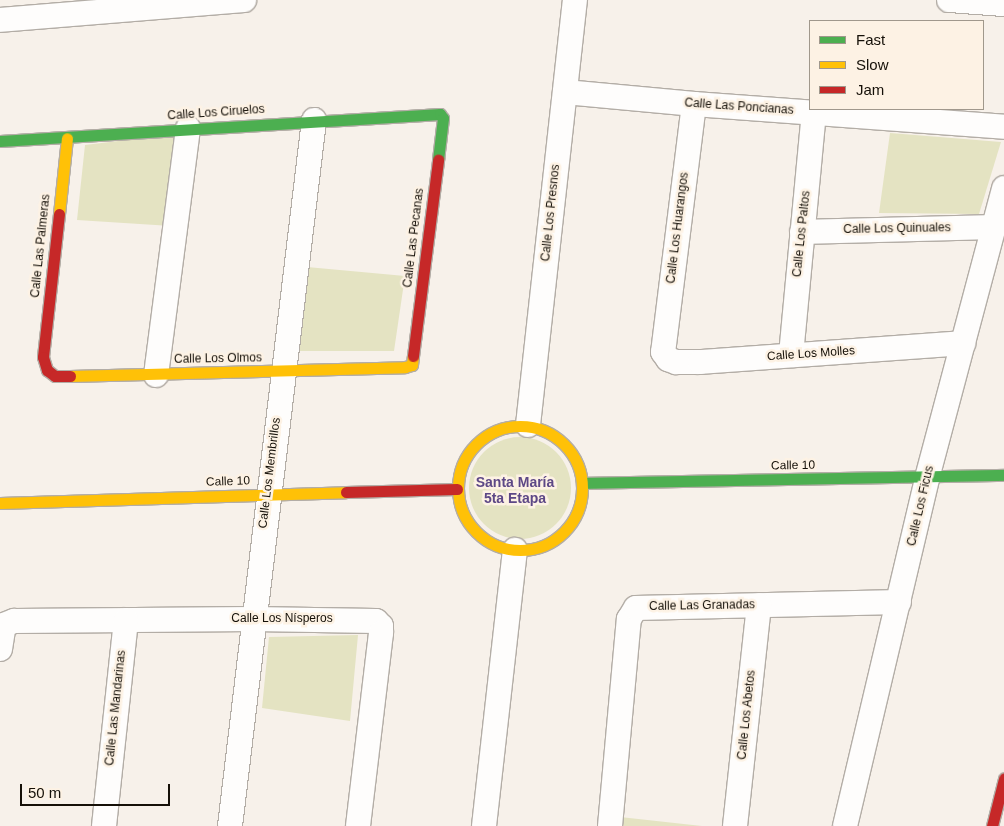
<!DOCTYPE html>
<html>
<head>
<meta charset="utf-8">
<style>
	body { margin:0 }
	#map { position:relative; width:1004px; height:826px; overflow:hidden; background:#f7f1ea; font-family:Helvetica,sans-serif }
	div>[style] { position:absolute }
	.green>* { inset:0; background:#e4e3c2 }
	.round { border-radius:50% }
	.roads { filter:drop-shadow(1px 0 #b3ada6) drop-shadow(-1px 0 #b3ada6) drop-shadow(0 1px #b3ada6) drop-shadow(0 -1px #b3ada6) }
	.street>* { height:24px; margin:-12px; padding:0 12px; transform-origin:12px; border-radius:12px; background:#fefdfc }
	.fast>* { height:11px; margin:-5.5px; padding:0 5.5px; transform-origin:5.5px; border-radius:5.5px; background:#4caf50 }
	.slow>* { height:11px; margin:-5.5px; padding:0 5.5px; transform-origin:5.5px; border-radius:5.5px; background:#ffc107 }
	.slow>.ring { margin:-5.5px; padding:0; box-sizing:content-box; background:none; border:11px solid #ffc107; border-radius:50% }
	.jam>* { height:11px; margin:-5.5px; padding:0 5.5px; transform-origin:5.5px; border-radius:5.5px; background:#c62828 }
	span { translate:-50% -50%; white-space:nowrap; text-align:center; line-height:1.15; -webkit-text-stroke:5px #fdf2e4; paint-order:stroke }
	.street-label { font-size:12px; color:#151008 }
	.neighbourhood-label { font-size:14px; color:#5d4886; font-weight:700 }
	.legend { position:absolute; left:809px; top:20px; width:175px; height:90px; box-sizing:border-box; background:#fdf2e4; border:1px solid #a0988c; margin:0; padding:6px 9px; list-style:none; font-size:15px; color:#151008 }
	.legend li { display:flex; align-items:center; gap:10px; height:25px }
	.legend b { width:25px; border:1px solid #a0988c }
	.scale { position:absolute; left:20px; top:784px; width:150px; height:22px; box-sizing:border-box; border:2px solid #151008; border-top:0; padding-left:6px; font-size:15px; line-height:18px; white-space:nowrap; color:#151008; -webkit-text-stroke:4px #fdf2e4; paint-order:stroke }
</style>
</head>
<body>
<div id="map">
	<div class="green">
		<div style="clip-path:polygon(184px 133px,171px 226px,77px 220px,85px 145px)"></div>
		<div style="clip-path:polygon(890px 133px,1001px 142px,979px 214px,879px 213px)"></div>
		<div style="clip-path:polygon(307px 267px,405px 276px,394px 351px,299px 351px)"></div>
		<div class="round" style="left:469px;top:437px;width:102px;height:102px"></div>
		<div style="clip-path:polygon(358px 635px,350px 721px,262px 708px,269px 637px)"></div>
		<div style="clip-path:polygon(620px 817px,702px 826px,619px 826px)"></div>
	</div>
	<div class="roads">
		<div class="street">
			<div style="left:949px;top:0;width:55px;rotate:4.2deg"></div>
			<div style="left:0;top:20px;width:245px;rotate:-4.7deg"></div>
			<div style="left:565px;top:92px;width:130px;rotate:5.3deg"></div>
			<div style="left:694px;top:104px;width:311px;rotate:4.2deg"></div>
			<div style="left:694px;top:104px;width:250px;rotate:97.1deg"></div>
			<div style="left:663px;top:352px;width:9px;rotate:54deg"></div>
			<div style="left:668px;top:359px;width:9px;rotate:21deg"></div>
			<div style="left:676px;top:362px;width:24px"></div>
			<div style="left:700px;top:362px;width:264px;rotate:-4.1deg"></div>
			<div style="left:802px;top:232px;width:191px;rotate:-1.5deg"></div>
			<div style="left:791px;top:355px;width:243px;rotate:-84.6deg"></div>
			<div style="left:156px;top:375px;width:249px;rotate:-82.6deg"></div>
			<div style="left:528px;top:425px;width:428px;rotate:-83.7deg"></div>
			<div style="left:0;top:649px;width:24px;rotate:-81deg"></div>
			<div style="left:4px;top:625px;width:11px;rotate:-22deg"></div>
			<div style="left:14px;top:621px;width:239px;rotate:-0.5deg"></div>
			<div style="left:253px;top:619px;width:123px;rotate:0.9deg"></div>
			<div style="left:376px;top:621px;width:7px;rotate:45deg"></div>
			<div style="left:381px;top:626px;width:7px;rotate:90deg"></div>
			<div style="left:381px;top:633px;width:194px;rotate:96.8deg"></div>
			<div style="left:104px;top:826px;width:207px;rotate:-83.9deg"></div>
			<div style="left:230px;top:826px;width:711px;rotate:-83.21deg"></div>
			<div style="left:484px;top:826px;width:278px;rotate:-83.6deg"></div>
			<div style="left:610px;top:826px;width:208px;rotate:-84.8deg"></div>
			<div style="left:629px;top:619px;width:13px;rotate:-58deg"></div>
			<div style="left:636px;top:608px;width:263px;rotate:-1.3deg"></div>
			<div style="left:735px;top:826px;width:222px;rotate:-83.8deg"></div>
			<div style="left:845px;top:826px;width:358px;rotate:-76.7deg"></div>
			<div style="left:927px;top:478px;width:300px;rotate:-75.1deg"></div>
		</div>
		<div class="fast">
			<div style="left:0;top:141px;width:441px;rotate:-3.5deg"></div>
			<div style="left:440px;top:114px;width:5px;rotate:53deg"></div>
			<div style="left:443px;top:118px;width:42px;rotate:96.8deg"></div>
			<div style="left:583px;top:483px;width:421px;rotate:-1.1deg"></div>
		</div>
		<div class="slow">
			<div style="left:59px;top:214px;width:76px;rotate:-84deg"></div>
			<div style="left:70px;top:376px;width:335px;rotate:-1.5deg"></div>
			<div style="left:405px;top:367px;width:7px;rotate:-16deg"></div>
			<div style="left:412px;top:365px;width:9px;rotate:-84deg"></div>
			<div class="ring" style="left:458px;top:426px;width:113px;height:113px"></div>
			<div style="left:0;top:503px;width:346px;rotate:-1.8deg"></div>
		</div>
		<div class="jam">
			<div style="left:59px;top:214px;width:144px;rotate:96.4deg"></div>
			<div style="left:43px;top:357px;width:14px;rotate:73deg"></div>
			<div style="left:47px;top:370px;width:10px;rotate:37deg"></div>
			<div style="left:55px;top:376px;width:15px"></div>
			<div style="left:413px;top:356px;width:198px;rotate:-82.7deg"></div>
			<div style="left:346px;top:492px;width:111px;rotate:-1.5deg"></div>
			<div style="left:992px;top:826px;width:49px;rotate:-75.7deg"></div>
		</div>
	</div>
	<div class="street-label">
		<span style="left:739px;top:107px;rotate:4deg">Calle Las Poncianas</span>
		<span style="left:216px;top:113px;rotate:-4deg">Calle Los Ciruelos</span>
		<span style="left:551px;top:213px;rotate:-84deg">Calle Los Presnos</span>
		<span style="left:678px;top:228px;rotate:-83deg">Calle Los Huarangos</span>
		<span style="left:897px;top:229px;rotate:-1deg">Calle Los Quinuales</span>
		<span style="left:802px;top:234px;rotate:-84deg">Calle Los Paltos</span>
		<span style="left:414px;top:238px;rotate:-83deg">Calle Las Pecanas</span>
		<span style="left:41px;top:246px;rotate:-84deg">Calle Las Palmeras</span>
		<span style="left:811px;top:354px;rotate:-4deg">Calle Los Molles</span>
		<span style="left:218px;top:359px;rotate:-1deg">Calle Los Olmos</span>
		<span style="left:793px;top:466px;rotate:-1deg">Calle 10</span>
		<span style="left:270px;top:473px;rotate:-83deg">Calle Los Membrillos</span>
		<span style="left:228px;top:482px;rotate:-2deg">Calle 10</span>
		<span style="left:921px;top:506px;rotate:-77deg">Calle Los Ficus</span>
		<span style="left:702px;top:606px;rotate:-1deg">Calle Las Granadas</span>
		<span style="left:282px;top:619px">Calle Los Nísperos</span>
		<span style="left:116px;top:708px;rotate:-84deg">Calle Las Mandarinas</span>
		<span style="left:747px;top:715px;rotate:-84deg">Calle Los Abetos</span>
	</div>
	<div class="neighbourhood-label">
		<span style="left:515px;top:490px">Santa María<br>5ta Etapa</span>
	</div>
	<ul class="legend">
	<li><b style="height:6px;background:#4caf50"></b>Fast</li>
	<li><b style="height:6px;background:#ffc107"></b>Slow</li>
	<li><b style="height:6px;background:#c62828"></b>Jam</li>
	</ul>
	<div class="scale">50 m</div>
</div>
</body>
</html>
